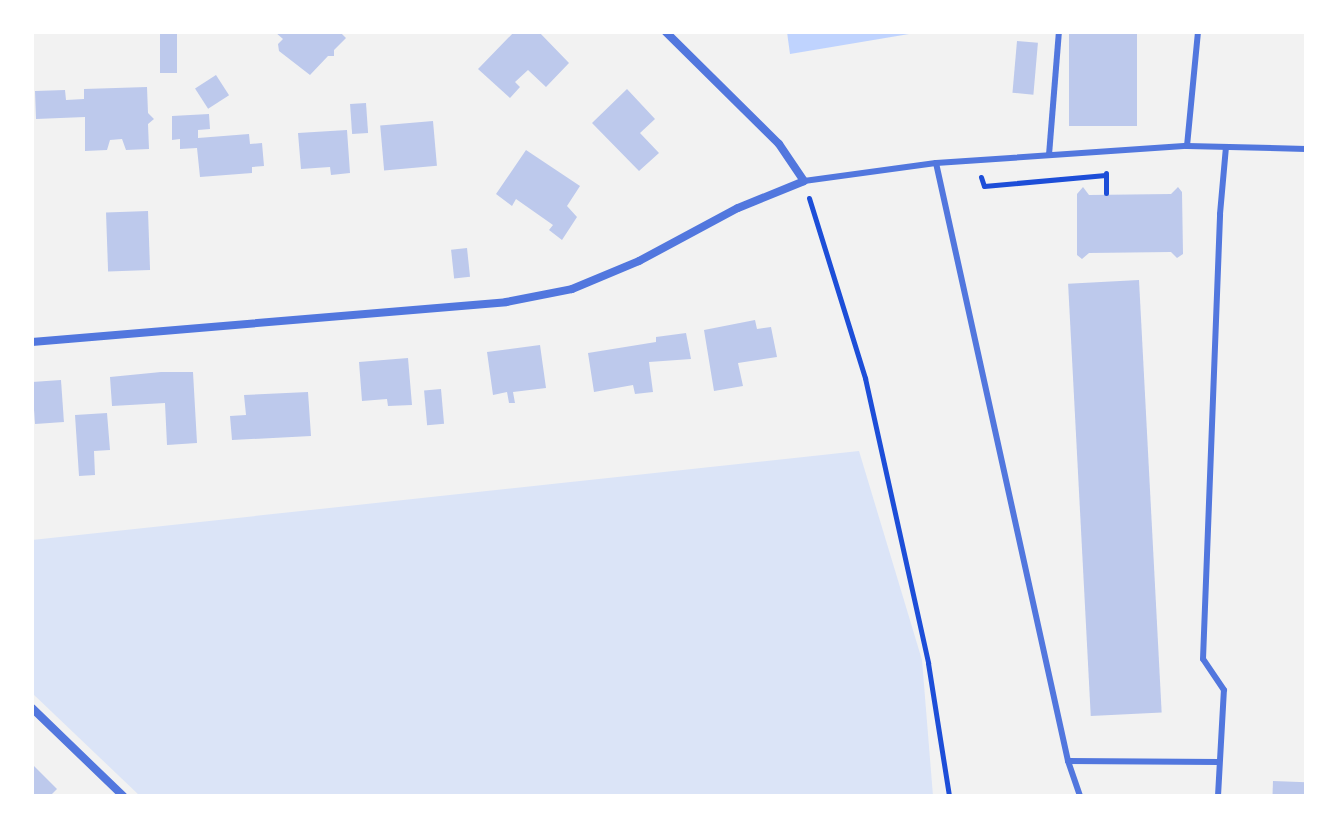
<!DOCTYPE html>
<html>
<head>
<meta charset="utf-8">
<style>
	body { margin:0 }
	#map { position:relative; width:1338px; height:828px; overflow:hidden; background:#f2f2f2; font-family:"Roboto Condensed",sans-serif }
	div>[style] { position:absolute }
	.green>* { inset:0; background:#dbe4f7 }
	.water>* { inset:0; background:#bfd3fe }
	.building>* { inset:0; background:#bdc9ec; transform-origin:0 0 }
	.path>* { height:5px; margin:-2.5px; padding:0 2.5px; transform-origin:2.5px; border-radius:2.5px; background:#1d4ed8 }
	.service>* { height:6px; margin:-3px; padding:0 3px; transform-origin:3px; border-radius:3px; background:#5277de }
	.minor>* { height:8px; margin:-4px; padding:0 4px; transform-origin:4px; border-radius:4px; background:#5277de }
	span { translate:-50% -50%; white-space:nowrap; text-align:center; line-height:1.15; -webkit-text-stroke:8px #fff; paint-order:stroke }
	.frame { position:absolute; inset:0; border:34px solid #fff; pointer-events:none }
</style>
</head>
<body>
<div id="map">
	<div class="green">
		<div style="clip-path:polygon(859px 451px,922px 660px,933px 796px,140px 796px,32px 693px,32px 540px)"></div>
	</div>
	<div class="water">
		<div style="clip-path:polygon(787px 32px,921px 32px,790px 54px)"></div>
	</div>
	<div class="building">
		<div style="left:160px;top:32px;width:17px;height:41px"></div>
		<div style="clip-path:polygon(275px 32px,340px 32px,346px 38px,334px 50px,334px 56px,328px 56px,310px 75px,279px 51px,278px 44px,283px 39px)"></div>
		<div style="clip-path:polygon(514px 32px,539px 32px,569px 63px,546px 87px,528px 70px,515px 82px,520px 87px,510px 98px,478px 69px)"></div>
		<div style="left:1069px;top:32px;width:68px;height:94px"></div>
		<div style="left:1017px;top:41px;width:21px;height:52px;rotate:5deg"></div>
		<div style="left:216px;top:75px;width:24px;height:25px;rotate:57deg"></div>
		<div style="clip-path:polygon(147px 87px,148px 113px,154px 119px,148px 124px,149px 149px,126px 150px,122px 139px,110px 140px,107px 150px,85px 151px,85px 117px,36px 119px,35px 91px,65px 90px,66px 100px,84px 99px,84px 89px)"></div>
		<div style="clip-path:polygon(627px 89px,655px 119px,640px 133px,659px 153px,639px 171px,592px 123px)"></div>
		<div style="left:366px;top:103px;width:30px;height:16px;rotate:86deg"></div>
		<div style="clip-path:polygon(209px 114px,210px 129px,198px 130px,198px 138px,249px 134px,250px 144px,262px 143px,264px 166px,252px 167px,252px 173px,200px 177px,197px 148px,180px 149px,180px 139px,172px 140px,172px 116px)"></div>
		<div style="left:433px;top:121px;width:45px;height:53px;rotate:85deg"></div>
		<div style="clip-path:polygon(347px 130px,350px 173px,331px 175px,330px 167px,301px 169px,298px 133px)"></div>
		<div style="clip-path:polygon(526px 150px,580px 186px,567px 206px,577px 217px,562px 240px,549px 230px,553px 225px,516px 199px,512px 206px,496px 194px)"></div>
		<div style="clip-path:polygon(1083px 187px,1089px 195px,1171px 194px,1178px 187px,1182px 192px,1183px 254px,1177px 258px,1171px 252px,1089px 253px,1082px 259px,1077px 255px,1077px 194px)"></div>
		<div style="left:148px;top:211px;width:59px;height:42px;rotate:88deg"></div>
		<div style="left:467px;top:248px;width:29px;height:16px;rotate:84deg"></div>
		<div style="left:1139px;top:280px;width:433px;height:71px;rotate:87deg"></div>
		<div style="clip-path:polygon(755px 320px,757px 329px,771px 327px,777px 357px,738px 363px,743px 386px,714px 391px,704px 330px)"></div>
		<div style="clip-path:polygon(686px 333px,691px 359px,649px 362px,653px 392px,635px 394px,633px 385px,594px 392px,588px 353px,656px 342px,656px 337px)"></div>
		<div style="clip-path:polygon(540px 345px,546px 388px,513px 392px,515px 403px,509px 403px,507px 392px,493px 395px,487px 352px)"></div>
		<div style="clip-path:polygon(408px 358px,412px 405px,388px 406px,387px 399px,362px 401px,359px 362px)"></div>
		<div style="clip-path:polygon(161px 372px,193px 372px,197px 443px,167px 445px,165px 403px,112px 406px,110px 377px)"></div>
		<div style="left:61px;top:380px;width:42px;height:29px;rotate:86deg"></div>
		<div style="left:441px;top:389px;width:35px;height:17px;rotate:85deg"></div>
		<div style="clip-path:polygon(308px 392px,311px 436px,232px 440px,230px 416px,246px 415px,244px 395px)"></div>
		<div style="clip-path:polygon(107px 413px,110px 450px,94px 451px,95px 475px,79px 476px,75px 415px)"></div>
		<div style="clip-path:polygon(32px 764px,57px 789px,50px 796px,32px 796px)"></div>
		<div style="left:1273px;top:781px;width:33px;height:15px;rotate:2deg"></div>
	</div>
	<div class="path">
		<div style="left:1106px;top:173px;width:20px;rotate:90deg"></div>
		<div style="left:981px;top:177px;width:9px;rotate:72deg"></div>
		<div style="left:984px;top:186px;width:122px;rotate:-5.2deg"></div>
		<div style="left:809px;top:198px;width:189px;rotate:72.7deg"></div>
		<div style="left:865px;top:378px;width:292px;rotate:77.5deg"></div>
		<div style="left:928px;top:663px;width:135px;rotate:81deg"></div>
	</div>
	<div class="service">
		<div style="left:1187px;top:146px;width:115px;rotate:-84.5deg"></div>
		<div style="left:1049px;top:155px;width:123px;rotate:-85.4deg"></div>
		<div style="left:936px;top:163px;width:612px;rotate:77.55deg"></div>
		<div style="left:1068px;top:761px;width:37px;rotate:71deg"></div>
		<div style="left:804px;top:181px;width:133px;rotate:-7.8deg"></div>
		<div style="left:936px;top:163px;width:252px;rotate:-3.9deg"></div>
		<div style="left:1187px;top:146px;width:119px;rotate:1.4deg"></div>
		<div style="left:1068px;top:761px;width:151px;rotate:0.4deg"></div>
		<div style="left:1218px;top:796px;width:106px;rotate:-86.8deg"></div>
		<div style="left:1224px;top:690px;width:37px;rotate:-124deg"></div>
		<div style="left:1203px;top:659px;width:445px;rotate:-87.8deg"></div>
		<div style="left:1220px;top:214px;width:67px;rotate:-84.9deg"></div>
	</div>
	<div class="minor">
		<div style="left:32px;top:342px;width:476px;rotate:-4.8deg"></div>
		<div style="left:506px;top:302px;width:67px;rotate:-11.1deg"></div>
		<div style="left:572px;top:289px;width:73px;rotate:-22.7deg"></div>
		<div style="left:639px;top:261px;width:112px;rotate:-28.2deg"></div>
		<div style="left:738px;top:208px;width:71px;rotate:-22.2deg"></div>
		<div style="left:804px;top:181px;width:45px;rotate:-124deg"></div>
		<div style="left:779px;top:144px;width:159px;rotate:-135.3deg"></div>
		<div style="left:32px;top:708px;width:127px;rotate:44deg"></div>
	</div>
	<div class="frame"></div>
</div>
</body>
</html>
